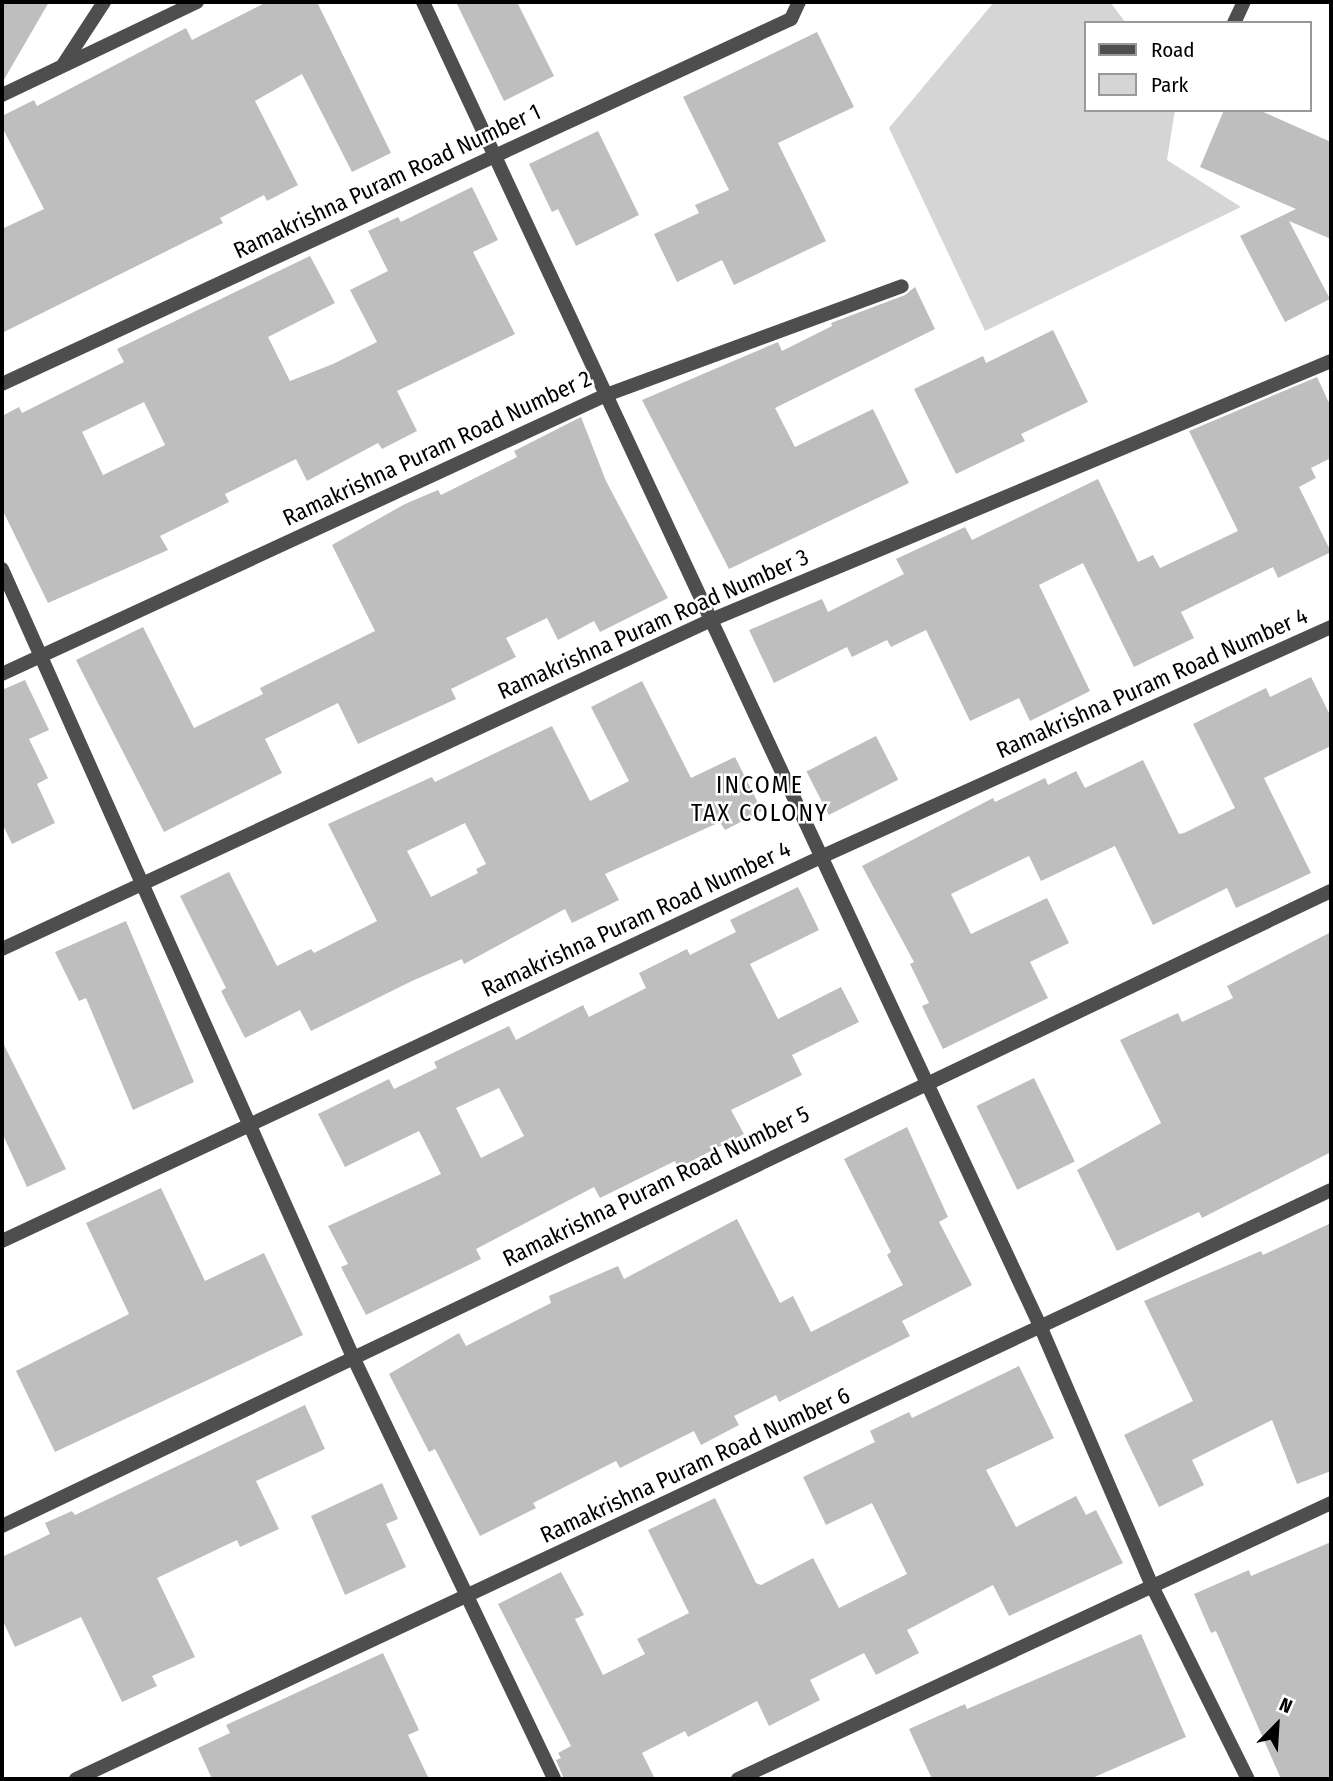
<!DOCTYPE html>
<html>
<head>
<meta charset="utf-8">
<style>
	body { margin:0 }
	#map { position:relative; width:1333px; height:1781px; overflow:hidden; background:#fff; font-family:"Fira Sans Condensed",sans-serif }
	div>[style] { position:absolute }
	.green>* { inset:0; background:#d5d5d5 }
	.building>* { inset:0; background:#bebebe; transform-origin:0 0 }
	.minor>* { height:14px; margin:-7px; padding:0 7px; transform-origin:7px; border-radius:7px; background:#4e4e4e }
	span { translate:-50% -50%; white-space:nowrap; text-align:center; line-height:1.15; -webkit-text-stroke:5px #fff; paint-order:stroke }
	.street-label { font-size:23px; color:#000 }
	.neighbourhood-label { font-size:24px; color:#000; letter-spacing:2px }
	.frame { position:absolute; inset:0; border:4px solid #000; pointer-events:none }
	.legend { position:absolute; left:1084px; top:21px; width:228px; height:91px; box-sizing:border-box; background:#fff; border:2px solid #999; margin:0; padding:9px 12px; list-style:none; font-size:21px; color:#000 }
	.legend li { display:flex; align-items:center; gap:14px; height:35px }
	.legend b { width:35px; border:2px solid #999 }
	.north { position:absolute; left:1242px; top:1690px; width:70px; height:70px; -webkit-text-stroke:5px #fff; paint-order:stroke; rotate:24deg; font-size:19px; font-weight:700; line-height:28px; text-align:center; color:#000 }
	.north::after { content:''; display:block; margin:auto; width:24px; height:32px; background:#000; clip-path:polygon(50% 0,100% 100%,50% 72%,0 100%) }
</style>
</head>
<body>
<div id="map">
	<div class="green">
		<div style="clip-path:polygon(994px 2px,1110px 2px,1126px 23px,1086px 23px,1086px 110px,1175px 110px,1167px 160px,1241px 207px,985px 331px,889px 128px)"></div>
	</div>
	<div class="building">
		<div style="clip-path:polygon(2px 2px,49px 2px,2px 83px)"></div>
		<div style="clip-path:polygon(267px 2px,317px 2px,391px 153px,352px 172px,302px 74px,255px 101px,298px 185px,267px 201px,264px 195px,220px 218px,223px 223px,2px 333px,2px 229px,44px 209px,2px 127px,2px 116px,34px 100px,37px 106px,186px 28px,192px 40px)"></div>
		<div style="clip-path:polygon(456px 2px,517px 2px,554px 76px,504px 101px)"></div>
		<div style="clip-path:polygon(817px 32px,854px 107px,778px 143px,826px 241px,734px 285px,722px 260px,677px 282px,654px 234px,699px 213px,695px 205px,729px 190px,683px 97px)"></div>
		<div style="clip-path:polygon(1224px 110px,1259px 110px,1331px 142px,1331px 239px,1289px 221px,1330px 299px,1285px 322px,1240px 236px,1296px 209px,1200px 167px)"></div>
		<div style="clip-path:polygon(598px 131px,639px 215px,576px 246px,558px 209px,552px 212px,529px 164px)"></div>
		<div style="clip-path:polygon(evenodd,472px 187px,498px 240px,473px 252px,515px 334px,397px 391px,417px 431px,382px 449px,378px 443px,307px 481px,296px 459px,225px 494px,229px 502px,160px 536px,168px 550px,48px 603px,2px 509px,2px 416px,19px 407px,22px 413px,124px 362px,117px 349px,310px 256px,335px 303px,268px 337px,290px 381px,333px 364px,377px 342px,350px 290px,388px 271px,368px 231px,398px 217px,401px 222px,472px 187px,144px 402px,165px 445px,103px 475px,82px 432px,144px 402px)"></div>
		<div style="clip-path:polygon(915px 287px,935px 329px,775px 408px,795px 447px,873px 409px,909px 483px,729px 569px,642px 400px,778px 342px,782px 351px,832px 326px,831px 323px,905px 295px)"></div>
		<div style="clip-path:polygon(1053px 330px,1088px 402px,1021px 434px,1025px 441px,956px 474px,914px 389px,983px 356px,986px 363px)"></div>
		<div style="clip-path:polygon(1317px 377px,1331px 407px,1331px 458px,1311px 468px,1316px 478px,1299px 487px,1331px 552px,1278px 578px,1273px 567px,1181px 612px,1194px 638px,1134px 667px,1083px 563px,1039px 585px,1090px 691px,1030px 721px,1019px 698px,970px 721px,926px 630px,891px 647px,887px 640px,852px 657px,847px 647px,774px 683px,749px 630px,822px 599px,828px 612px,904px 574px,896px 559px,965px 527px,972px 540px,1098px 479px,1138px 562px,1153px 555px,1160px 568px,1238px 531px,1189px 431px)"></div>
		<div style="clip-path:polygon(581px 417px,606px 481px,668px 598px,600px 632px,594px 621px,558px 640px,547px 618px,506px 638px,516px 657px,451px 689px,456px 699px,358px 744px,338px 703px,265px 739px,282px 773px,164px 832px,76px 660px,143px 627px,194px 728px,263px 694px,260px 688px,375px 631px,332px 545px,405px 504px,438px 490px,441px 495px,517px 457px,514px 451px)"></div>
		<div style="clip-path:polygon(1311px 677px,1331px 717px,1331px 746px,1264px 778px,1311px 873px,1236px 908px,1227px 888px,1153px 925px,1115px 846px,1041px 881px,1029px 856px,951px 894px,971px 934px,1047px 898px,1069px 943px,1030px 962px,1048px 998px,943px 1049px,922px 1006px,929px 1003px,910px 964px,914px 962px,862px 866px,993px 798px,995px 802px,1045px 778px,1048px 785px,1076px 771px,1085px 788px,1143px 760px,1179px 834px,1184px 833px,1235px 808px,1193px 724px,1266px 688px,1270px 697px)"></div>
		<div style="clip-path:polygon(25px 680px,49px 730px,29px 739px,48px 778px,37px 784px,55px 823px,12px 844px,2px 823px,2px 690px)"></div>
		<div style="clip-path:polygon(evenodd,642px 681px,691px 778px,735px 757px,762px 811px,725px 830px,720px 822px,605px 874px,619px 900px,572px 923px,565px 909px,464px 964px,462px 959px,412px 981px,311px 1031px,300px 1010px,245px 1038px,221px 991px,226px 988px,180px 896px,229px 872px,277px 966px,311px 949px,314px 953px,377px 921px,328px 824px,432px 777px,435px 782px,552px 726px,590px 801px,629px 781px,591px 707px,642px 681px,465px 823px,486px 864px,476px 869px,478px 873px,431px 897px,407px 851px,465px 823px)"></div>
		<div style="left:876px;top:736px;width:49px;height:78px;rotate:63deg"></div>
		<div style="clip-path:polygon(evenodd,798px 887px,819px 930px,750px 964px,778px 1019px,841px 987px,859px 1022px,792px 1055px,802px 1075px,731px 1110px,744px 1134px,678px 1168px,675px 1161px,600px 1198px,594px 1187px,476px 1249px,481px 1259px,366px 1315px,341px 1267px,348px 1264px,328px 1226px,441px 1174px,419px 1131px,345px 1167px,318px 1114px,389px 1079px,394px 1089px,437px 1068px,434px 1062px,509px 1026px,516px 1040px,583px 1005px,589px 1017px,646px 988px,639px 973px,687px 949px,690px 955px,736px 932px,730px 920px,798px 887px,499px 1088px,524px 1136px,481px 1158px,456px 1108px,499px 1088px)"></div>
		<div style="clip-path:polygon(126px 921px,194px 1082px,133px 1110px,86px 998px,79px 1001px,55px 952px)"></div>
		<div style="clip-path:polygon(1331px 932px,1331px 1152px,1202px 1218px,1199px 1212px,1117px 1251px,1077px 1170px,1161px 1123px,1120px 1040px,1178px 1013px,1182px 1022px,1233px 998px,1227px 986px)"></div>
		<div style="clip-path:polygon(2px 1041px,66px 1169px,27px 1187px,2px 1133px)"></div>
		<div style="left:1034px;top:1078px;width:93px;height:64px;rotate:64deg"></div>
		<div style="clip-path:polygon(907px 1127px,948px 1217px,939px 1222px,972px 1285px,902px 1321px,910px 1336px,779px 1402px,776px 1395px,734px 1416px,739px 1425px,701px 1445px,694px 1431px,620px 1468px,616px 1461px,533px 1503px,536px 1508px,480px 1536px,435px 1449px,429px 1452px,389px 1374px,459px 1333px,466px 1346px,551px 1303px,549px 1296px,618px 1266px,624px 1279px,737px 1219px,780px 1303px,793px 1296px,811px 1332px,903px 1285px,887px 1255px,891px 1252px,844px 1159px)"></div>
		<div style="clip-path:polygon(161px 1188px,205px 1281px,264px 1253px,303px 1335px,55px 1452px,16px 1371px,129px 1314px,86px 1223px)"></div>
		<div style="clip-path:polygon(1331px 1223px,1331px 1471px,1297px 1484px,1272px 1420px,1192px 1460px,1204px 1485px,1159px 1507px,1124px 1435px,1193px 1401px,1144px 1301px,1261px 1251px,1263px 1255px)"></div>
		<div style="clip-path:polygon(1019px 1366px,1054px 1438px,986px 1470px,1016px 1527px,1076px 1496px,1086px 1515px,1096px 1510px,1123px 1563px,1009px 1616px,993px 1585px,907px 1630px,919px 1653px,876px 1675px,864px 1653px,810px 1680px,820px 1700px,769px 1726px,757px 1701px,688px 1737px,685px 1731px,642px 1753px,655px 1779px,564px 1779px,556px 1760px,561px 1758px,558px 1753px,571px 1746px,498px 1604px,561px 1572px,584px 1615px,575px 1619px,603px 1675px,645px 1654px,637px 1639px,689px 1613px,648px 1530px,715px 1498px,756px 1583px,761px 1585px,813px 1558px,839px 1608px,907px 1574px,872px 1503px,826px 1525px,803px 1477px,875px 1442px,870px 1431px,909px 1412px,912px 1418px)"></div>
		<div style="clip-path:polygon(305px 1405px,325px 1449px,256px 1481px,279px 1529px,240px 1547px,237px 1540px,157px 1578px,195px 1657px,152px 1676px,157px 1686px,122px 1702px,81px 1617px,15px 1647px,2px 1619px,2px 1557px,50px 1534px,45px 1523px,72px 1511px,75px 1515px)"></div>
		<div style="clip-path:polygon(382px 1483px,398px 1519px,386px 1524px,406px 1567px,345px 1595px,311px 1516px)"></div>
		<div style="clip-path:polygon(1331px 1542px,1331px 1779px,1281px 1779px,1216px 1631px,1211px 1633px,1194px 1594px,1249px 1570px,1251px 1576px)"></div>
		<div style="clip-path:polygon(1141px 1634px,1186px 1737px,1090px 1779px,932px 1779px,909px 1729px,965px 1704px,967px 1709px)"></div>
		<div style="clip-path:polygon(383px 1653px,419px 1730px,408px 1735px,429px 1779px,212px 1779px,198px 1748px,230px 1733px,226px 1725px)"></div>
	</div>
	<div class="minor">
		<div style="left:423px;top:2px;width:1463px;rotate:65.01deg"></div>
		<div style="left:1041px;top:1328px;width:283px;rotate:66.7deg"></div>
		<div style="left:1153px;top:1588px;width:213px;rotate:63.6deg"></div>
		<div style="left:1234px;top:23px;width:23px;rotate:-65deg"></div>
		<div style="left:63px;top:65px;width:75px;rotate:-56.9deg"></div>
		<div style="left:2px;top:95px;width:216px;rotate:-25.5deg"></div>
		<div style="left:2px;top:384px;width:869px;rotate:-24.83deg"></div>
		<div style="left:791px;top:19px;width:19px;rotate:-65deg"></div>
		<div style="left:2px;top:569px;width:863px;rotate:65.99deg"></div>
		<div style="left:353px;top:1357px;width:467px;rotate:64.5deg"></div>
		<div style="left:2px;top:674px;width:665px;rotate:-24.79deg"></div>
		<div style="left:606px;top:395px;width:315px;rotate:-20.2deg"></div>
		<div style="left:2px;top:949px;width:782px;rotate:-24.89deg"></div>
		<div style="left:711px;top:620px;width:672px;rotate:-22.67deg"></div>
		<div style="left:2px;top:1241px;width:907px;rotate:-25.12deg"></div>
		<div style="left:823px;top:856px;width:557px;rotate:-24.27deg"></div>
		<div style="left:2px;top:1526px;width:1473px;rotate:-25.54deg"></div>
		<div style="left:76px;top:1779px;width:1386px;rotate:-25.14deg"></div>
		<div style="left:738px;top:1779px;width:654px;rotate:-24.96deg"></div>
	</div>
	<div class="street-label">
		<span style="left:387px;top:181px;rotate:-25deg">Ramakrishna Puram Road Number 1</span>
		<span style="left:437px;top:448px;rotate:-25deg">Ramakrishna Puram Road Number 2</span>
		<span style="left:653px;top:624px;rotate:-24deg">Ramakrishna Puram Road Number 3</span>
		<span style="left:1152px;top:683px;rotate:-24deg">Ramakrishna Puram Road Number 4</span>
		<span style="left:636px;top:919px;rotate:-25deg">Ramakrishna Puram Road Number 4</span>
		<span style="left:656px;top:1186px;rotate:-26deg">Ramakrishna Puram Road Number 5</span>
		<span style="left:695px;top:1465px;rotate:-25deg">Ramakrishna Puram Road Number 6</span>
	</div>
	<div class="neighbourhood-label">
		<span style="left:760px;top:800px">INCOME<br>TAX COLONY</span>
	</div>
	<div class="frame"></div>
	<ul class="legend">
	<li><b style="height:9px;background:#4e4e4e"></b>Road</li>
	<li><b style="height:19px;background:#d5d5d5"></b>Park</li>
	</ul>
	<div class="north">N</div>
</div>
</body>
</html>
